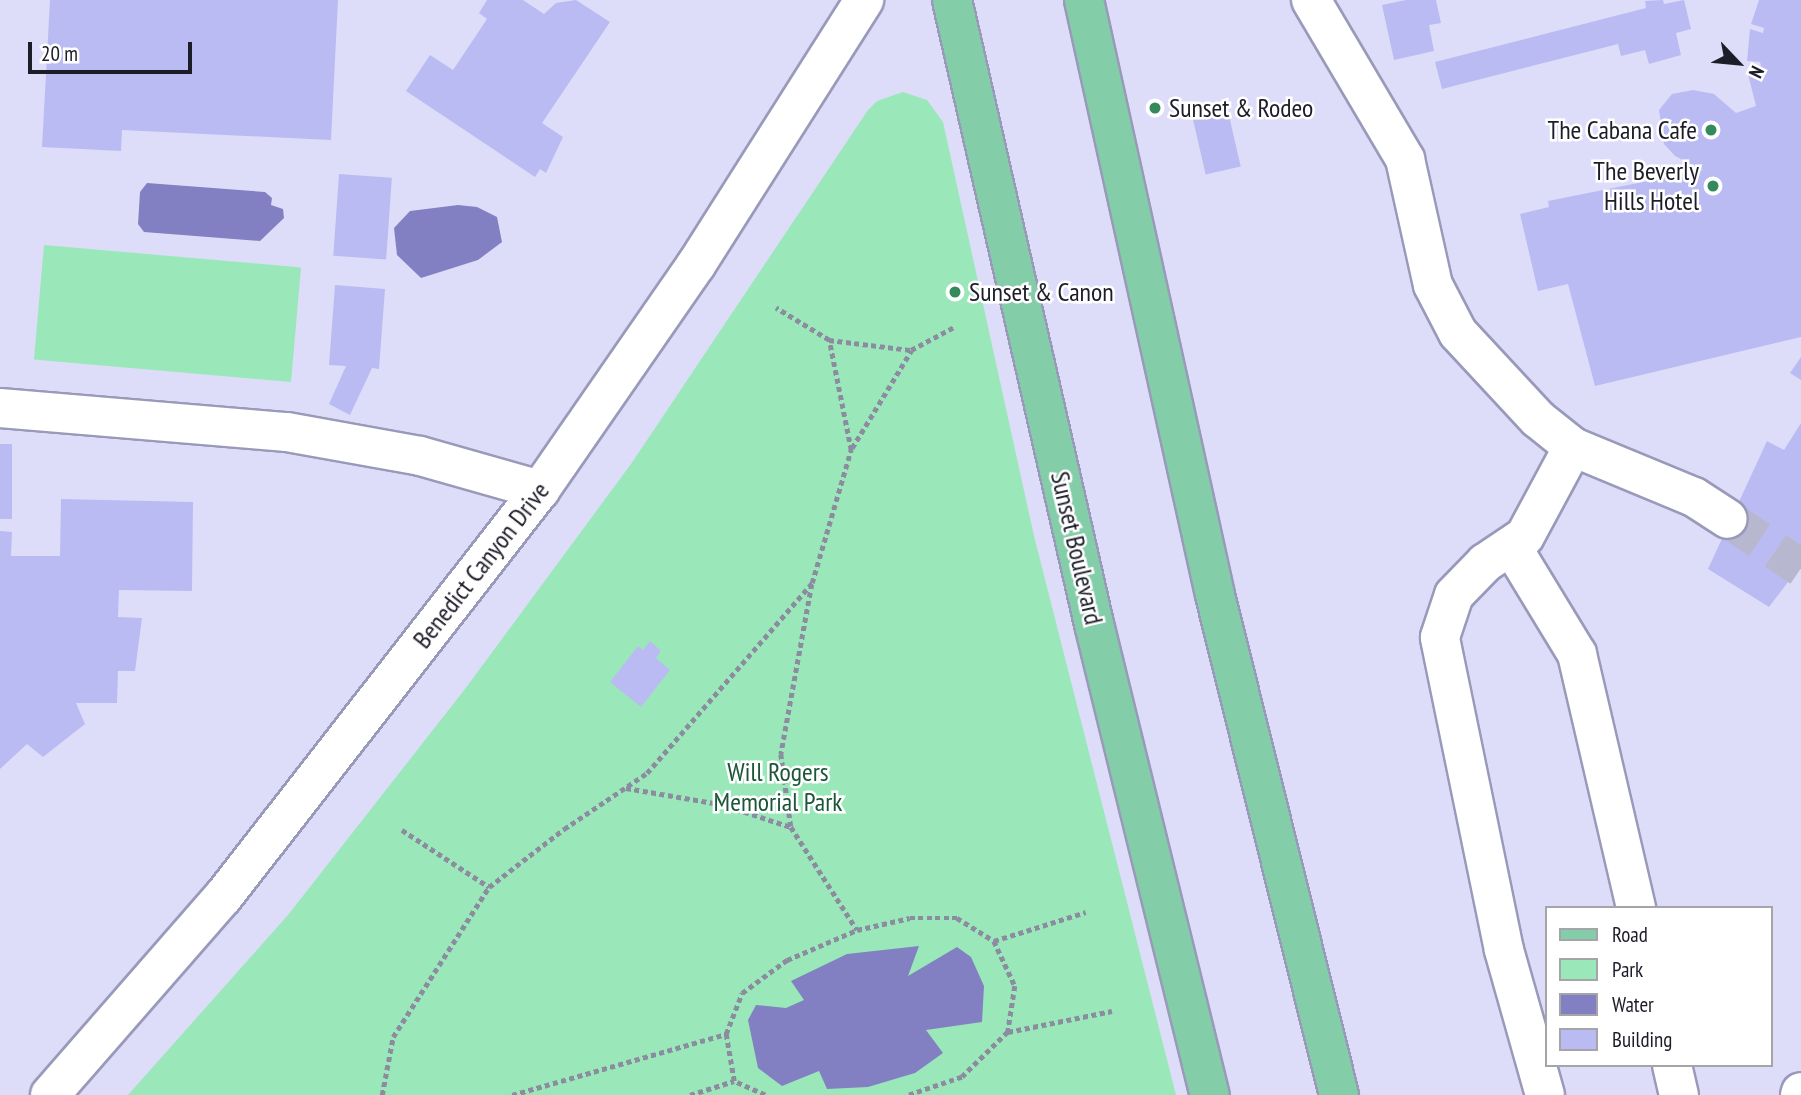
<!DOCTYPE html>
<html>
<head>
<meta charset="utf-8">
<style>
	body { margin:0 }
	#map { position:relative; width:1801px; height:1095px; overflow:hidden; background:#ddddf9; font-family:"PT Sans Narrow",sans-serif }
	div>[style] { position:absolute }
	.green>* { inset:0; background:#9ae7b9; transform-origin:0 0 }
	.water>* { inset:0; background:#8280c3 }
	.building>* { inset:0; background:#bbbbf4; transform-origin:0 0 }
	.minor-tunnel>* { height:38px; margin-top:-19px; transform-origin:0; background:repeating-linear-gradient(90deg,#b7b7cf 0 38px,transparent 0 57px) }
	.path>* { height:4.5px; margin-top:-2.25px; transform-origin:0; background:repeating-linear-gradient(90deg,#8c8ca1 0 5px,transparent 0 8.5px) }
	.roads { filter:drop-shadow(2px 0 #999aba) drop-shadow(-2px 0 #999aba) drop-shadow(0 2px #999aba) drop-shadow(0 -2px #999aba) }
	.minor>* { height:38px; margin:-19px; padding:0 19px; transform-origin:19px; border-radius:19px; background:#fff }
	.major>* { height:38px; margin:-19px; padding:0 19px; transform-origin:19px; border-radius:19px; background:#84cda9 }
	.dots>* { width:19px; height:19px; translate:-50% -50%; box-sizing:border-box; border:4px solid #fff; border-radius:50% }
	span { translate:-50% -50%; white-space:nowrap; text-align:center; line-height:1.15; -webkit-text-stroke:5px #fff; paint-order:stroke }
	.poi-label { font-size:26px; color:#1d1d29 }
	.left { translate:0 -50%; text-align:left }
	.right { translate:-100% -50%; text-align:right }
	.street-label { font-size:26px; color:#1d1d29 }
	.park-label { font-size:26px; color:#1c5639 }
	.legend { position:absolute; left:1545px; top:906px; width:228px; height:161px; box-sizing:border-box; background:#fff; border:2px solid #a5a5a9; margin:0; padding:9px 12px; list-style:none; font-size:21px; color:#1d1d29 }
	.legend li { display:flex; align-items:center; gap:14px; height:35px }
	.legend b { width:35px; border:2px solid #a5a5a9 }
	.north { position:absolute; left:1703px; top:28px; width:70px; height:70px; -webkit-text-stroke:5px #fff; paint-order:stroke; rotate:116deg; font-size:19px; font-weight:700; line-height:28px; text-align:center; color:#1d1d29 }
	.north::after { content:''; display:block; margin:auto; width:24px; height:32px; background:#1d1d29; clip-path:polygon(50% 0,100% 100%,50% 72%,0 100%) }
	.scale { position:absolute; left:28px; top:42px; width:164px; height:32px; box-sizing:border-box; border:4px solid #1d1d29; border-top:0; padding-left:9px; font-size:21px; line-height:24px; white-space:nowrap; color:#1d1d29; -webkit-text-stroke:5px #fff; paint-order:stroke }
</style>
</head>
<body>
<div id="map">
	<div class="green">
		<div style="clip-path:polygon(903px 92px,927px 100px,943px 122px,1034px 536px,1176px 1095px,128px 1095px,288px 915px,465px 689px,631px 464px,868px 110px,877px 101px)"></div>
		<div style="left:44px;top:245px;width:258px;height:115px;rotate:5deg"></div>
	</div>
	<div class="water">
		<div style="clip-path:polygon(147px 183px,265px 192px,272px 198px,271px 205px,283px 209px,284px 218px,260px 241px,144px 232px,138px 224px,140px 192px)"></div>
		<div style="clip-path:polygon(458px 205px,477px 207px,497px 217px,502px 242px,478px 260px,421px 278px,397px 255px,394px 228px,410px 211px)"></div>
		<div style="clip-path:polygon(919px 946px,908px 976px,957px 947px,971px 957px,984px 986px,982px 1022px,926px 1030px,943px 1053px,915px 1073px,868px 1087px,827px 1089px,819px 1071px,782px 1086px,758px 1068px,748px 1020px,756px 1005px,786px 1008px,804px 1000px,791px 981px,847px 954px)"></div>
	</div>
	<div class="building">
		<div style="clip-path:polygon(50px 0,338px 0,331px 140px,122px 130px,121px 151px,42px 147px)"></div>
		<div style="clip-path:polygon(487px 0,523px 0,544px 14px,556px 3px,576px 0,610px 22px,542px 123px,563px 137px,546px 173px,540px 169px,535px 177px,406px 91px,430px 55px,453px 70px,487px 19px,479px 13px)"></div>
		<div style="clip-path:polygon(1406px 0,1436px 0,1441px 23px,1429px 25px,1434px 51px,1394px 60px,1382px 5px)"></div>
		<div style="clip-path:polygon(1663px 0,1664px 4px,1684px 0,1691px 29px,1676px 33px,1681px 55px,1649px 64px,1645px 50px,1621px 56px,1618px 44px,1442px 89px,1435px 62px,1646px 8px,1645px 1px)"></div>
		<div style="clip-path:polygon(1759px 0,1801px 0,1801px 337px,1595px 386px,1568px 284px,1538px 291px,1520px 214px,1549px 207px,1548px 201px,1703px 170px,1675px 156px,1664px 144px,1659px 110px,1672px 94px,1693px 90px,1714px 94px,1736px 113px,1756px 106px,1748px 74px,1761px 66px,1760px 62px,1747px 61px,1750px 29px,1763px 33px,1764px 28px,1751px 24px)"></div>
		<div style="left:1227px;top:107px;width:61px;height:36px;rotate:77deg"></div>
		<div style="left:339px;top:174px;width:53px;height:82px;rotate:4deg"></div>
		<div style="clip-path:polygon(335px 285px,385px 289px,379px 369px,372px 368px,350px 415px,329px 404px,346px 366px,329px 365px)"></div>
		<div style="clip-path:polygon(1801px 357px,1801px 380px,1790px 373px)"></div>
		<div style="clip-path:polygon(1801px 423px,1801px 565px,1769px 607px,1708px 569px,1767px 441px,1784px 450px)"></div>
		<div style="left:0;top:444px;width:12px;height:75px"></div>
		<div style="clip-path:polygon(61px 499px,193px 502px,192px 591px,119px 590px,118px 617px,142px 618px,135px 671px,118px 671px,117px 703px,76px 703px,85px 724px,43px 757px,27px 744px,0 769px,0 531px,12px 532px,11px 556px,60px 556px)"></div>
		<div style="clip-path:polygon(650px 641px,661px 651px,656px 658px,670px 670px,641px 707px,610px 682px,638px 646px,643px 650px)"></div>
	</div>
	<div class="minor-tunnel">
		<div style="left:1728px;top:519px;width:88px;rotate:33.9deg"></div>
	</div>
	<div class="path">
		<div style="left:829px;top:340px;width:83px;rotate:7deg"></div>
		<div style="left:911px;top:350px;width:49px;rotate:-28.1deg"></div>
		<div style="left:852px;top:448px;width:114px;rotate:-58.7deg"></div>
		<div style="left:812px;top:584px;width:173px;rotate:100.3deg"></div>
		<div style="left:781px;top:754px;width:74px;rotate:82.2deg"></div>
		<div style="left:791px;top:827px;width:122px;rotate:57.3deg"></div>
		<div style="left:626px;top:788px;width:95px;rotate:9.7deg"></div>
		<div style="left:720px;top:804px;width:75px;rotate:17.9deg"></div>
		<div style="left:402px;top:830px;width:104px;rotate:33.2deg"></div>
		<div style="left:994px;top:941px;width:96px;rotate:-17.5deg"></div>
		<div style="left:1008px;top:1032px;width:106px;rotate:-11.4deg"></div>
		<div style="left:382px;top:1095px;width:59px;rotate:-79.3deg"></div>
		<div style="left:393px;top:1037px;width:178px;rotate:-57.4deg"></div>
		<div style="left:489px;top:887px;width:95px;rotate:-37.7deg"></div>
		<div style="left:564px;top:829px;width:100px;rotate:-34deg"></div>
		<div style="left:647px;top:773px;width:252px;rotate:-49deg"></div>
		<div style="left:812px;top:583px;width:139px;rotate:-73.7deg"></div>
		<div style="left:851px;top:450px;width:112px;rotate:-101.3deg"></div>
		<div style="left:829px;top:340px;width:62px;rotate:-148.9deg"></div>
		<div style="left:512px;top:1095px;width:223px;rotate:-15.9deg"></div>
		<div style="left:690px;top:1095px;width:46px;rotate:-17.7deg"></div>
		<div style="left:765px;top:1095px;width:34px;rotate:-156deg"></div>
		<div style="left:734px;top:1081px;width:48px;rotate:-99.7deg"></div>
		<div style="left:726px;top:1034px;width:44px;rotate:-68.7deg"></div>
		<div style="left:742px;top:993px;width:56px;rotate:-36.3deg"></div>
		<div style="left:787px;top:960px;width:76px;rotate:-23.2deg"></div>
		<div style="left:857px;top:930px;width:54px;rotate:-12.8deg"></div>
		<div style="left:910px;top:918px;width:47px"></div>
		<div style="left:957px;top:918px;width:44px;rotate:31.9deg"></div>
		<div style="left:994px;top:941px;width:50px;rotate:65deg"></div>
		<div style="left:1015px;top:986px;width:47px;rotate:98.7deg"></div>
		<div style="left:1008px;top:1032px;width:64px;rotate:135.6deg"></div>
		<div style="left:962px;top:1077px;width:56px;rotate:161.2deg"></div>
	</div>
	<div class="roads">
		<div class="minor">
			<div style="left:1311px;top:0;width:185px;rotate:59.4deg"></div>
			<div style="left:1405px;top:159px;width:129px;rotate:77.5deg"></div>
			<div style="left:1433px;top:285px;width:54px;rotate:62.5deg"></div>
			<div style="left:1458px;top:333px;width:117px;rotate:47.1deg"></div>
			<div style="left:1538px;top:419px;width:45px;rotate:38.7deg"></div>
			<div style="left:1573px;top:447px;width:131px;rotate:22.5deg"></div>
			<div style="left:1694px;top:497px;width:40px;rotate:32.9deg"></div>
			<div style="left:0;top:408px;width:288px;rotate:4.8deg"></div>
			<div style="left:287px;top:432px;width:135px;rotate:10.2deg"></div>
			<div style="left:420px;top:456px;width:125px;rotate:15.8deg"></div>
			<div style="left:1512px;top:547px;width:125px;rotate:58.7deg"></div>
			<div style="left:1577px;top:654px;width:261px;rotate:76.9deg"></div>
			<div style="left:1672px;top:1065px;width:31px;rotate:77deg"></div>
			<div style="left:50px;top:1095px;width:263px;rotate:-48.9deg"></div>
			<div style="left:223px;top:897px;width:516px;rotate:-52.09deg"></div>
			<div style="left:540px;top:490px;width:274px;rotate:-55.3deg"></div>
			<div style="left:696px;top:265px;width:314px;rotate:-57.6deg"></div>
			<div style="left:1545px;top:1095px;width:151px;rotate:-105.8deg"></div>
			<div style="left:1504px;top:950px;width:319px;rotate:-101.6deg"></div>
			<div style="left:1440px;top:637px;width:44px;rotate:-71.6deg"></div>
			<div style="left:1454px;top:595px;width:45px;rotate:-45.9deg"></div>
			<div style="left:1485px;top:563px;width:48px;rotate:-34deg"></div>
			<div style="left:1525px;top:536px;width:101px;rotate:-61.7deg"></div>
			<div style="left:1800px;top:1095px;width:3px;rotate:-72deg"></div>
		</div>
		<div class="major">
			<div style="left:952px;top:0;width:640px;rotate:77.18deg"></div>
			<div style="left:1094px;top:624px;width:485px;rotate:76.2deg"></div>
			<div style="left:1084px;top:0;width:609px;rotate:77.58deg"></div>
			<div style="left:1215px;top:595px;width:515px;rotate:76.07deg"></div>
		</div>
	</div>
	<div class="dots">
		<div style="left:1155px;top:108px;background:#348a5d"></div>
		<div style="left:1711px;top:130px;background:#348a5d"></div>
		<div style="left:1713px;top:186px;background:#348a5d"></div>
		<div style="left:955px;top:292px;background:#348a5d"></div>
	</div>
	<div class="poi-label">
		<span class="left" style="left:1169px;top:108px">Sunset &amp; Rodeo</span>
		<span class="right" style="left:1697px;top:130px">The Cabana Cafe</span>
		<span class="right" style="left:1699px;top:186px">The Beverly<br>Hills Hotel</span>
		<span class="left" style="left:969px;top:292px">Sunset &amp; Canon</span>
	</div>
	<div class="street-label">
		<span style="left:1077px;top:548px;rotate:77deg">Sunset Boulevard</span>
		<span style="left:481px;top:565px;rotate:-52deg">Benedict Canyon Drive</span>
	</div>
	<div class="park-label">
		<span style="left:778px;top:787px">Will Rogers<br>Memorial Park</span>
	</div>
	<ul class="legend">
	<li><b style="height:9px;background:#84cda9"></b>Road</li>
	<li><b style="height:19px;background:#9ae7b9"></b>Park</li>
	<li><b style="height:19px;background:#8280c3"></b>Water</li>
	<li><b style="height:19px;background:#bbbbf4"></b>Building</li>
	</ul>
	<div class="north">N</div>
	<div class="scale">20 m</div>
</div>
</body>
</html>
